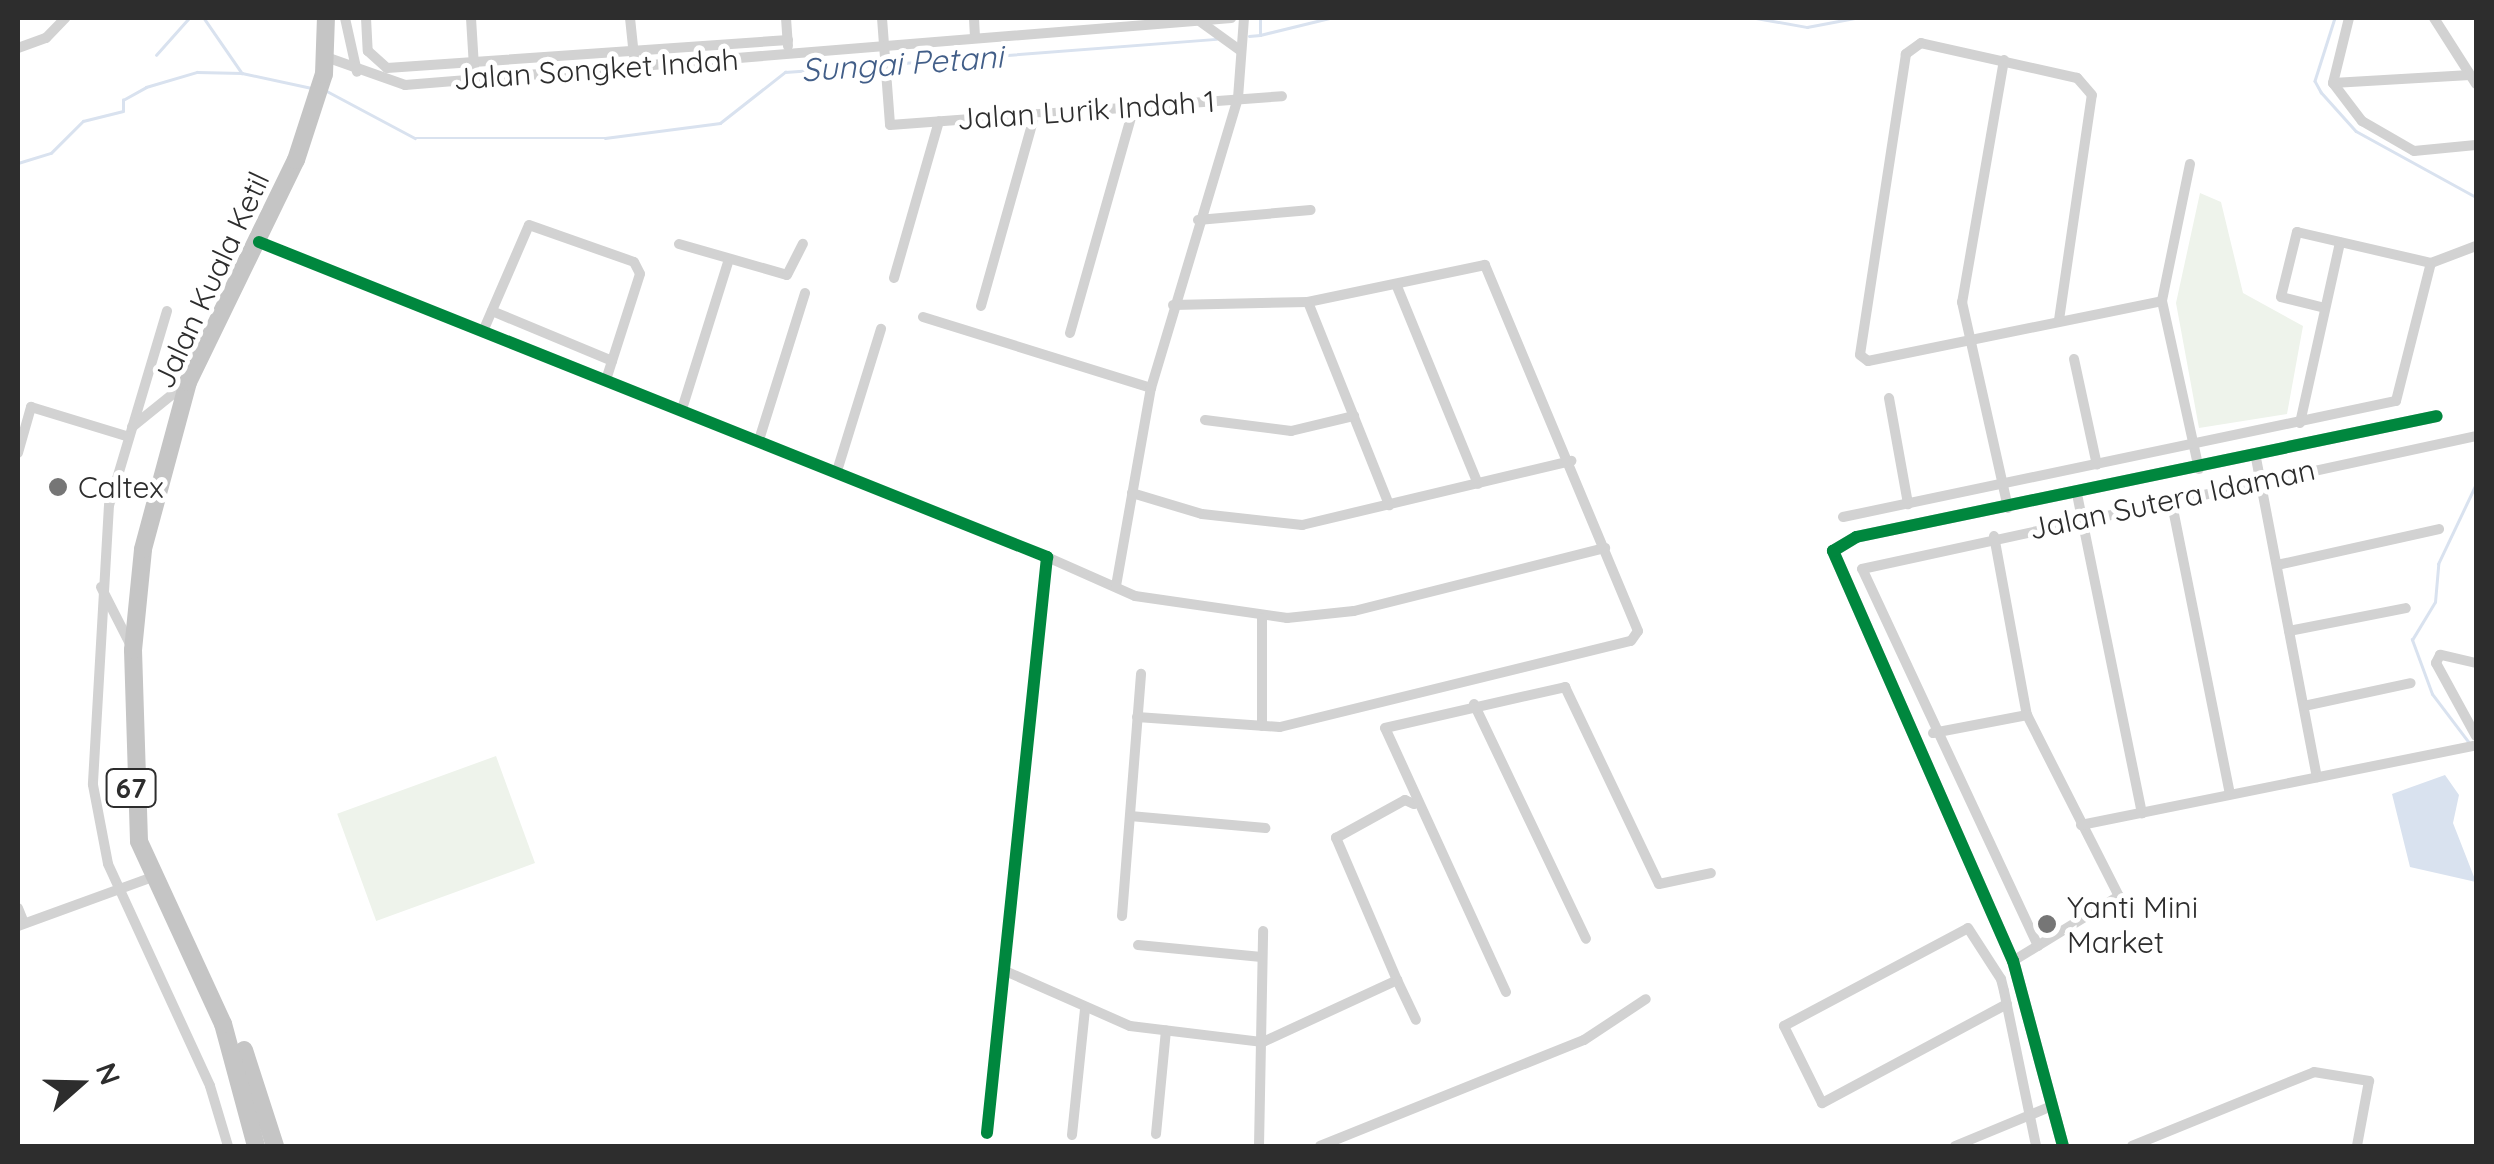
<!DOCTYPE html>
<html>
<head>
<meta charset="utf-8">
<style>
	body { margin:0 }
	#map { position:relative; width:2494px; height:1164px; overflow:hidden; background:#fff; font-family:Quicksand,sans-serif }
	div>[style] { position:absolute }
	.green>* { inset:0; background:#eef3eb; transform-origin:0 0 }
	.water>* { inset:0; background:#d9e2ef }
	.stream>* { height:2.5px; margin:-1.25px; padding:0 1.25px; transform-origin:1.25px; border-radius:1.25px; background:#d9e2ef }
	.minor>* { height:10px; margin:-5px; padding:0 5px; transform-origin:5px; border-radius:5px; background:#d2d2d2 }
	.tertiary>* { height:12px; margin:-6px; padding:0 6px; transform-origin:6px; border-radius:6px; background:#d2d2d2 }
	.primary>* { height:18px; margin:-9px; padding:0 9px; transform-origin:9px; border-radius:9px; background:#c5c5c5 }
	.cycleway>* { height:12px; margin:-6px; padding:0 6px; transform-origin:6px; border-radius:6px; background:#00873e }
	.dots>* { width:28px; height:28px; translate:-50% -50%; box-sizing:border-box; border:5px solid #fff; border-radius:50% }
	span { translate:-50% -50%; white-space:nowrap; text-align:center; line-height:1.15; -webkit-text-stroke:10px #fff; paint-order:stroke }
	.shield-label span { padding:2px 8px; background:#fff; border:2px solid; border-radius:8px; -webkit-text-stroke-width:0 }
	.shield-label { font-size:28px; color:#2d2d2d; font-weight:700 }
	.street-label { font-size:30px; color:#2d2d2d }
	.poi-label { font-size:30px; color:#2d2d2d }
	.left { translate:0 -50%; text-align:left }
	.water-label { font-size:32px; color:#425e88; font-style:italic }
	.frame { position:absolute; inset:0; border:20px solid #2d2d2d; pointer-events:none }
	.north { position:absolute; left:30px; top:1034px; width:100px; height:100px; -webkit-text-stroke:8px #fff; paint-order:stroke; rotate:70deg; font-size:28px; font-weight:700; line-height:40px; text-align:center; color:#2d2d2d }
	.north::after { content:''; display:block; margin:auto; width:35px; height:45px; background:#2d2d2d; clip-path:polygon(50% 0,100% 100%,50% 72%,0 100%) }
</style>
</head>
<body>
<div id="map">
	<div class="green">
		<div style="clip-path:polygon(2200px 193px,2221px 202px,2243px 293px,2303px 326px,2287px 414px,2199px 428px,2176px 303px)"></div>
		<div style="left:496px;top:756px;width:114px;height:169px;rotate:70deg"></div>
	</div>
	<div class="water">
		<div style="clip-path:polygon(2445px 775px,2459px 795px,2453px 823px,2476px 882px,2410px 867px,2392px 794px)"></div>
	</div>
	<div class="stream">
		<div style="left:204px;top:18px;width:67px;rotate:55.4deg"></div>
		<div style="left:242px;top:73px;width:72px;rotate:12.1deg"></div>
		<div style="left:1756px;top:18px;width:52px;rotate:10deg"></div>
		<div style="left:1807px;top:27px;width:48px;rotate:-10.8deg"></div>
		<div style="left:2335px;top:18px;width:66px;rotate:107.6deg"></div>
		<div style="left:2315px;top:81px;width:13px;rotate:61deg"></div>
		<div style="left:2321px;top:92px;width:52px;rotate:48.1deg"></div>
		<div style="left:2356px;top:131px;width:137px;rotate:28.8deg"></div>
		<div style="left:1260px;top:35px;width:72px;rotate:-13.7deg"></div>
		<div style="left:1249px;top:36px;width:11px;rotate:-5deg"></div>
		<div style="left:1260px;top:35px;width:17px;rotate:-90deg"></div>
		<div style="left:156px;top:55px;width:50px;rotate:-48.3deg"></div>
		<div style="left:890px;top:64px;width:327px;rotate:-4.4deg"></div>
		<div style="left:325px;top:90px;width:102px;rotate:28.1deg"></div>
		<div style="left:415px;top:138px;width:190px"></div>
		<div style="left:605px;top:138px;width:116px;rotate:-7.4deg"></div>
		<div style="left:720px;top:123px;width:83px;rotate:-38.1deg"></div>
		<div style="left:785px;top:72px;width:97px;rotate:-4.1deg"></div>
		<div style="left:18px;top:163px;width:34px;rotate:-17deg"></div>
		<div style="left:51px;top:153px;width:45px;rotate:-45deg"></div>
		<div style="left:83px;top:121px;width:41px;rotate:-14deg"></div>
		<div style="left:123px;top:111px;width:11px;rotate:-90deg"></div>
		<div style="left:123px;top:100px;width:26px;rotate:-29deg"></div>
		<div style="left:146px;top:87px;width:53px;rotate:-16.4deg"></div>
		<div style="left:197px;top:72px;width:45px;rotate:1.3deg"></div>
		<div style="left:2469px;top:743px;width:61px;rotate:-127.1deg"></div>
		<div style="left:2432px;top:694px;width:58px;rotate:-110.3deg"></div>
		<div style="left:2412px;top:640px;width:44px;rotate:-58.8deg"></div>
		<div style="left:2435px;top:602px;width:38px;rotate:-85deg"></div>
		<div style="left:2438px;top:564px;width:89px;rotate:-64.6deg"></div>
	</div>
	<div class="minor">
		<div style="left:345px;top:18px;width:55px;rotate:77.5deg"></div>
		<div style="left:366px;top:18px;width:33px;rotate:87deg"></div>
		<div style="left:368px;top:51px;width:25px;rotate:42deg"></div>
		<div style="left:387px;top:68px;width:402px;rotate:-4deg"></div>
		<div style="left:471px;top:18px;width:49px;rotate:86.5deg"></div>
		<div style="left:630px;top:18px;width:38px;rotate:84deg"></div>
		<div style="left:786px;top:18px;width:28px;rotate:86deg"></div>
		<div style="left:882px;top:18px;width:107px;rotate:85.7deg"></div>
		<div style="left:890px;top:125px;width:393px;rotate:-4.2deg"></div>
		<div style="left:974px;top:18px;width:20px;rotate:87deg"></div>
		<div style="left:2349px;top:18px;width:67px;rotate:103.8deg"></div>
		<div style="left:2333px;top:83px;width:48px;rotate:52.7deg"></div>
		<div style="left:2362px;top:121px;width:60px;rotate:30deg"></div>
		<div style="left:2414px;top:151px;width:62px;rotate:-5.5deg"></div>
		<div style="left:2434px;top:18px;width:78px;rotate:57.5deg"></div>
		<div style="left:1198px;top:20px;width:53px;rotate:35.8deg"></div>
		<div style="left:18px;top:48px;width:30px;rotate:-20deg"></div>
		<div style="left:46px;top:38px;width:28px;rotate:-46deg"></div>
		<div style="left:326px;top:57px;width:84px;rotate:19.5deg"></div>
		<div style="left:405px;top:85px;width:829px;rotate:-4.64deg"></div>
		<div style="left:2004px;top:60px;width:246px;rotate:99.8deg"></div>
		<div style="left:1962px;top:302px;width:211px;rotate:77.4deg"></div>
		<div style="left:2333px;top:83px;width:137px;rotate:-3.3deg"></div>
		<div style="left:2190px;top:164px;width:140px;rotate:101.6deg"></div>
		<div style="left:2162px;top:301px;width:172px;rotate:77.6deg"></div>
		<div style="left:1198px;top:220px;width:113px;rotate:-5.1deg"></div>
		<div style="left:259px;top:242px;width:849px;rotate:21.79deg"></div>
		<div style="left:1047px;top:557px;width:579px;rotate:95.95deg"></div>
		<div style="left:679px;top:244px;width:112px;rotate:16deg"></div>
		<div style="left:787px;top:275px;width:35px;rotate:-63deg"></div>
		<div style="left:894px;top:278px;width:163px;rotate:-74deg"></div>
		<div style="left:1396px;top:284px;width:216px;rotate:67.7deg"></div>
		<div style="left:1308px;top:302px;width:219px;rotate:68.2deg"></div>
		<div style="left:981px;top:306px;width:199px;rotate:-74.3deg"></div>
		<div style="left:2325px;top:308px;width:45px;rotate:-166deg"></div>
		<div style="left:2281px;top:297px;width:67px;rotate:-76.2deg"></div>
		<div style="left:2297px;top:232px;width:138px;rotate:13deg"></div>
		<div style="left:2431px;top:263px;width:48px;rotate:-20.7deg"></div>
		<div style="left:167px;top:311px;width:202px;rotate:106.6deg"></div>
		<div style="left:109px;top:505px;width:280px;rotate:93.3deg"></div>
		<div style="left:93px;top:785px;width:80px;rotate:79.2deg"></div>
		<div style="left:108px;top:864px;width:244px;rotate:65.3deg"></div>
		<div style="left:210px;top:1086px;width:63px;rotate:73.3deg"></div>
		<div style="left:492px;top:311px;width:130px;rotate:22.6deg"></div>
		<div style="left:923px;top:317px;width:239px;rotate:17.3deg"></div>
		<div style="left:2059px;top:320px;width:227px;rotate:-81.7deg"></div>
		<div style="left:2092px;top:95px;width:23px;rotate:-131deg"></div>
		<div style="left:2077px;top:78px;width:160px;rotate:-167.4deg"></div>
		<div style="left:1921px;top:43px;width:19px;rotate:144deg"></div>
		<div style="left:1906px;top:54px;width:304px;rotate:98.7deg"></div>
		<div style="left:1860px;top:355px;width:10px;rotate:37deg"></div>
		<div style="left:1868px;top:361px;width:300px;rotate:-11.5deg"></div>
		<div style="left:484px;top:329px;width:113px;rotate:-66.6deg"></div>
		<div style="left:529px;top:225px;width:111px;rotate:19.4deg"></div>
		<div style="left:634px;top:262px;width:13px;rotate:63deg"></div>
		<div style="left:640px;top:274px;width:108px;rotate:107.8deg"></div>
		<div style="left:1070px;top:333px;width:235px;rotate:-74.2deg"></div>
		<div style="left:2074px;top:359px;width:108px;rotate:77.8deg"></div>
		<div style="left:1889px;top:398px;width:108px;rotate:79.8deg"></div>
		<div style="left:682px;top:409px;width:157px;rotate:-72.6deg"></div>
		<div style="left:1205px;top:420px;width:87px;rotate:7.3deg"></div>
		<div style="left:1291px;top:431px;width:65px;rotate:-13.4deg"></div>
		<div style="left:2300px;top:423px;width:185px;rotate:-77.5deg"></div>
		<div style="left:132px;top:427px;width:67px;rotate:-38.9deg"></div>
		<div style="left:759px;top:440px;width:154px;rotate:-72.6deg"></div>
		<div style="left:18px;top:453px;width:48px;rotate:-74.2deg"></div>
		<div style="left:31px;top:407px;width:102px;rotate:17deg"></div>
		<div style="left:2256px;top:458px;width:325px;rotate:79.2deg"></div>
		<div style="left:837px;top:471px;width:149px;rotate:-72.8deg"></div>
		<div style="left:1132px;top:493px;width:73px;rotate:16.7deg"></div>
		<div style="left:1202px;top:514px;width:101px;rotate:6.3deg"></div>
		<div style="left:1302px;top:525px;width:277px;rotate:-13.4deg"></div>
		<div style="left:2077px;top:494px;width:326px;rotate:78.5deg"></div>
		<div style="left:2171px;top:499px;width:301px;rotate:78.7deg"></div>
		<div style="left:1843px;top:517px;width:565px;rotate:-11.85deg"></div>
		<div style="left:2396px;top:401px;width:142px;rotate:-75.8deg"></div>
		<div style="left:1994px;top:536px;width:182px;rotate:79.6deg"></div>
		<div style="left:2027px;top:715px;width:203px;rotate:63.1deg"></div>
		<div style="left:2119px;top:896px;width:124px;rotate:148.5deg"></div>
		<div style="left:1047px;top:557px;width:96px;rotate:23.9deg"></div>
		<div style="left:1135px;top:596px;width:154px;rotate:8.2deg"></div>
		<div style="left:1287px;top:618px;width:67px;rotate:-6deg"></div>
		<div style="left:1354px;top:611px;width:259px;rotate:-14.1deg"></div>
		<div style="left:2277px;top:565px;width:166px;rotate:-12.5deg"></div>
		<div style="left:1116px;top:586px;width:201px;rotate:-80deg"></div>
		<div style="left:1151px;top:388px;width:303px;rotate:-73.3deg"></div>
		<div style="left:1238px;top:98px;width:80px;rotate:-85.7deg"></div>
		<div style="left:101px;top:587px;width:64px;rotate:63deg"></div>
		<div style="left:1262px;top:618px;width:108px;rotate:90deg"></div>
		<div style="left:2289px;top:631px;width:119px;rotate:-11.1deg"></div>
		<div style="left:2476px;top:663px;width:37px;rotate:-167deg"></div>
		<div style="left:2440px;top:655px;width:9px;rotate:117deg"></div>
		<div style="left:2436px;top:663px;width:83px;rotate:61.3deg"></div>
		<div style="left:1474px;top:704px;width:260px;rotate:64.5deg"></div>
		<div style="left:2304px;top:706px;width:109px;rotate:-12.1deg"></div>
		<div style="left:1137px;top:717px;width:143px;rotate:4deg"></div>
		<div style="left:1280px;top:727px;width:361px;rotate:-13.8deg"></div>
		<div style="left:1631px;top:641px;width:12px;rotate:-55deg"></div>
		<div style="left:1638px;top:631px;width:397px;rotate:-112.7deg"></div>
		<div style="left:1485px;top:265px;width:181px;rotate:168.2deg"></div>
		<div style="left:1308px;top:302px;width:135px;rotate:178.7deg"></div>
		<div style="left:1933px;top:733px;width:96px;rotate:-10.8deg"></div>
		<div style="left:1130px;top:816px;width:136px;rotate:5.1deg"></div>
		<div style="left:2081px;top:825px;width:403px;rotate:-11.4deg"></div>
		<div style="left:18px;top:908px;width:16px;rotate:68deg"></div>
		<div style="left:1122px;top:916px;width:243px;rotate:-85.5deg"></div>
		<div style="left:18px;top:926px;width:140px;rotate:-20deg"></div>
		<div style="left:1138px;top:945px;width:124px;rotate:5.6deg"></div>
		<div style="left:2038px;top:946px;width:416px;rotate:-115deg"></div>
		<div style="left:1862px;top:569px;width:628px;rotate:-12.22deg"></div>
		<div style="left:1003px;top:970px;width:139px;rotate:23.8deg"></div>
		<div style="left:1130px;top:1026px;width:134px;rotate:6.9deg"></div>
		<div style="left:1263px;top:1042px;width:148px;rotate:-24.8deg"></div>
		<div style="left:1397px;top:980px;width:155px;rotate:-113.2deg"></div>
		<div style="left:1336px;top:838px;width:79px;rotate:-28.8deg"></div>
		<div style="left:1405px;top:800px;width:10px;rotate:24deg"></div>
		<div style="left:1397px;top:980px;width:44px;rotate:64.6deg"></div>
		<div style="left:1506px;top:992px;width:290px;rotate:-114.6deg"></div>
		<div style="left:1385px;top:728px;width:185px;rotate:-12.8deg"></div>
		<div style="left:1565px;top:687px;width:218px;rotate:64.5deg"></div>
		<div style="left:1659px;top:884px;width:53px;rotate:-11.9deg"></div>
		<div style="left:2007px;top:1004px;width:210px;rotate:151.8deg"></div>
		<div style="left:1822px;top:1103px;width:86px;rotate:-116.3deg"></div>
		<div style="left:1784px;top:1026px;width:208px;rotate:-28deg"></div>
		<div style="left:1968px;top:928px;width:61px;rotate:57.1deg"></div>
		<div style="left:2001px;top:979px;width:12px;rotate:76deg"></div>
		<div style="left:2004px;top:991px;width:158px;rotate:78.3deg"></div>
		<div style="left:1156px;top:1134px;width:104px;rotate:-84.5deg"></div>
		<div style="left:1072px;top:1135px;width:126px;rotate:-84.1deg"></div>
		<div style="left:1259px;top:1146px;width:215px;rotate:-88.9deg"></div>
		<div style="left:1320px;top:1146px;width:284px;rotate:-21.9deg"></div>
		<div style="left:1584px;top:1040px;width:74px;rotate:-33.5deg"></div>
		<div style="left:1955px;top:1146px;width:105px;rotate:-22.4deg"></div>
		<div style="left:2132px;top:1146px;width:196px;rotate:-22.1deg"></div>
		<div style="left:2314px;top:1072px;width:56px;rotate:9.3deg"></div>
		<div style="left:2369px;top:1081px;width:66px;rotate:100.5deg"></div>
	</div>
	<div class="tertiary">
		<div style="left:2063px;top:1146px;width:192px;rotate:-105.1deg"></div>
		<div style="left:2013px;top:961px;width:448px;rotate:-113.7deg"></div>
		<div style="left:1833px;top:551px;width:27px;rotate:-31deg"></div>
		<div style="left:1856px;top:537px;width:593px;rotate:-11.76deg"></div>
	</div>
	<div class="primary">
		<div style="left:244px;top:1050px;width:101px;rotate:72.1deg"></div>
		<div style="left:256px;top:1146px;width:126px;rotate:-105.1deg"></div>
		<div style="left:223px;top:1024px;width:201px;rotate:-114.7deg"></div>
		<div style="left:139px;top:841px;width:191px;rotate:-91.8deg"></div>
		<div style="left:133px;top:650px;width:101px;rotate:-84.3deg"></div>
		<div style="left:143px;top:549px;width:173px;rotate:-74.9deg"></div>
		<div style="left:188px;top:382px;width:247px;rotate:-64.1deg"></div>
		<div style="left:296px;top:160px;width:90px;rotate:-72deg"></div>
		<div style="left:324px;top:74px;width:56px;rotate:-88deg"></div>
	</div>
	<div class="cycleway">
		<div style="left:259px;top:242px;width:849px;rotate:21.79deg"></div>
		<div style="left:1047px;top:557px;width:579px;rotate:95.95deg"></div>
		<div style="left:2063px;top:1146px;width:192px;rotate:-105.1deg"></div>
		<div style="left:2013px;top:961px;width:448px;rotate:-113.7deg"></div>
		<div style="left:1833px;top:551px;width:27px;rotate:-31deg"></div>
		<div style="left:1856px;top:537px;width:593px;rotate:-11.76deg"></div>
	</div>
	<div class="dots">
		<div style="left:58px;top:487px;background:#767676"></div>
		<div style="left:2047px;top:924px;background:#767676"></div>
	</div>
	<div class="shield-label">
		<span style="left:131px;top:788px">67</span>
	</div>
	<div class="street-label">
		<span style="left:596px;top:69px;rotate:-4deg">Jalan Songket Indah</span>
		<span style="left:1086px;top:110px;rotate:-4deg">Jalan Lurik Indah 1</span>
		<span style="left:211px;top:280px;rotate:-65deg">Jalan Kuala Ketil</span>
		<span style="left:2172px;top:499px;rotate:-12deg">Jalan Sutera Idaman</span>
	</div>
	<div class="poi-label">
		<span class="left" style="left:78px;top:487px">Caltex</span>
		<span class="left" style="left:2067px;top:924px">Yanti Mini<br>Market</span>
	</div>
	<div class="water-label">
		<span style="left:902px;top:63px;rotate:-4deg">Sungai Petani</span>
	</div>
	<div class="frame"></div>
	<div class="north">N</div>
</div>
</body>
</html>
